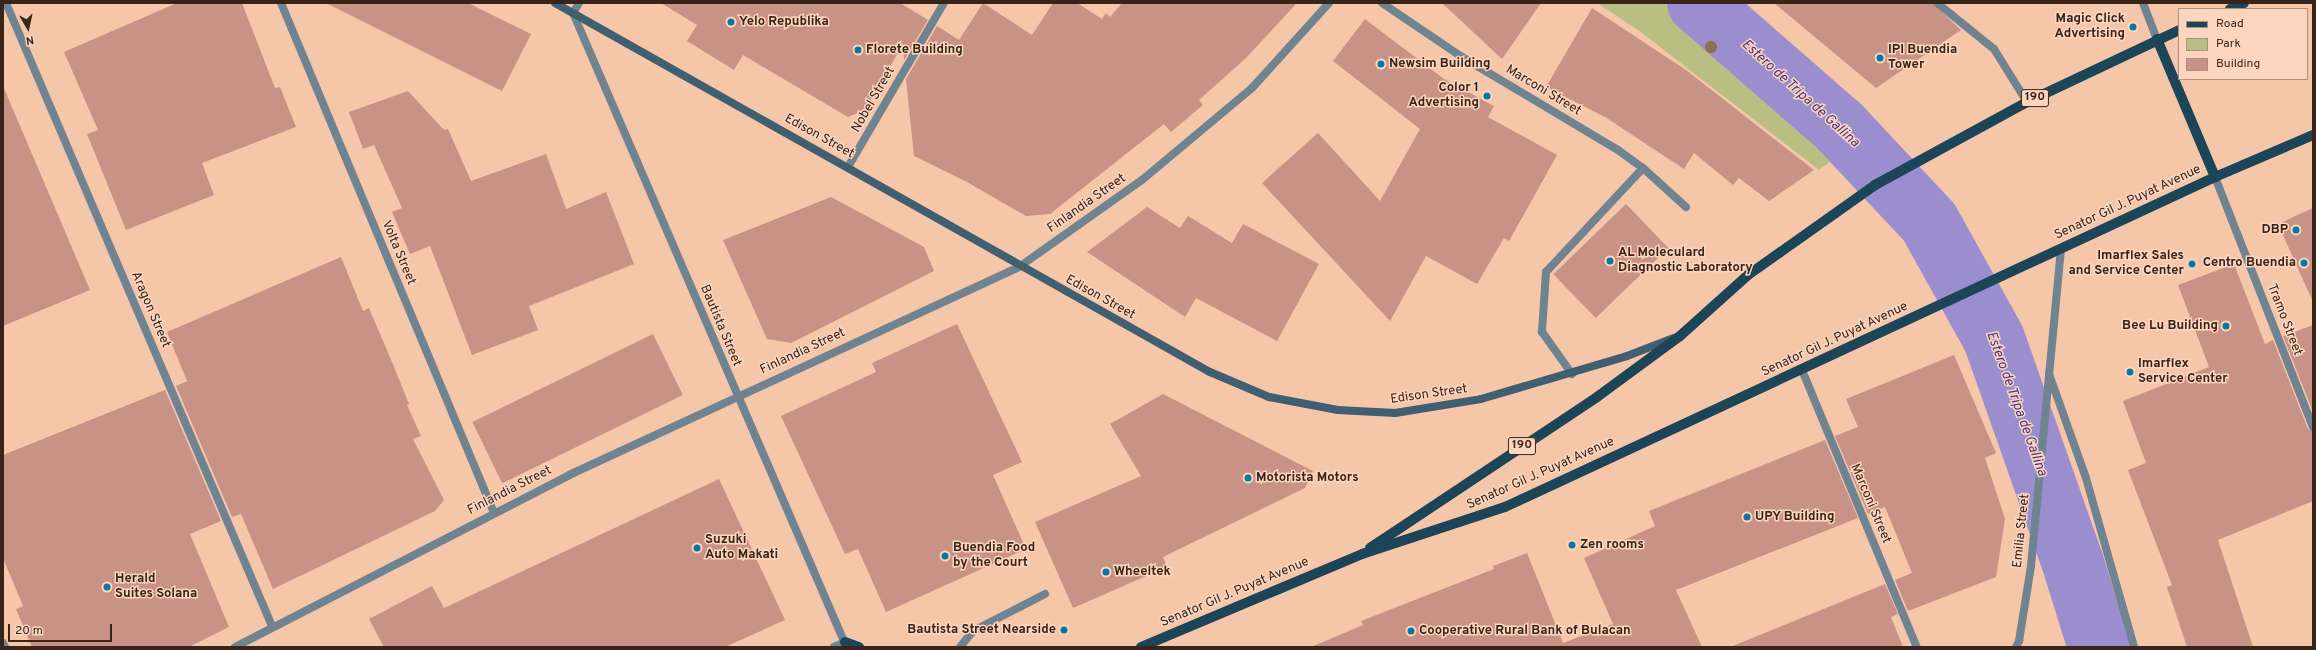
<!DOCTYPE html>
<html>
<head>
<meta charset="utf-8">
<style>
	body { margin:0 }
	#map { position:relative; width:2316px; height:650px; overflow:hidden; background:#f6c6a9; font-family:Overpass,sans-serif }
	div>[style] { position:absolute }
	.green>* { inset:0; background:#b9bf82 }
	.river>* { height:62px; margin:-31px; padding:0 31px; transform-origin:31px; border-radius:31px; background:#9b8ecf }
	.building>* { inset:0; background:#c89287; transform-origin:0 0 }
	.service>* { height:8px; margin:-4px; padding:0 4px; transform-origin:4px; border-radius:4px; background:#6f8490 }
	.minor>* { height:8px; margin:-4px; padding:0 4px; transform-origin:4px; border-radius:4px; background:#6f8490 }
	.tertiary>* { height:8px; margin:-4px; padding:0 4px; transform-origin:4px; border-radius:4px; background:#6f8490 }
	.secondary>* { height:8px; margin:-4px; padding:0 4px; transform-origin:4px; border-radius:4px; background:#405f70 }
	.primary>* { height:10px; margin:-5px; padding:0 5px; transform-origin:5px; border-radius:5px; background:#1c4559 }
	.trees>* { width:12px; height:12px; margin:-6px; border-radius:50%; background:#867153 }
	.dots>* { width:11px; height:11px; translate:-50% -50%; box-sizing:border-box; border:2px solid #fcd5be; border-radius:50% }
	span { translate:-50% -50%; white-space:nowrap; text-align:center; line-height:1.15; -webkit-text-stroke:3px #fcd5be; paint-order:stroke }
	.shield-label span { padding:1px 3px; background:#fcd5be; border:1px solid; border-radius:3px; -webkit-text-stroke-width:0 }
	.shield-label { font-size:12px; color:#38251a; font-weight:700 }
	.poi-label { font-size:13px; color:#38251a; font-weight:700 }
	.right { translate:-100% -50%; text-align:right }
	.left { translate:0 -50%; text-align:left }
	.street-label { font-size:13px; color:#38251a }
	.water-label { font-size:14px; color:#4a3482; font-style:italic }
	.frame { position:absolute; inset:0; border:4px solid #38251a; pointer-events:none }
	.legend { position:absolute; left:2178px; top:8px; width:130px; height:72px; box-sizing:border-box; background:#fcd5be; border:1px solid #ae8f7c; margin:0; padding:5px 7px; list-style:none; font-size:12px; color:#38251a }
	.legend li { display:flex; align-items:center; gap:8px; height:20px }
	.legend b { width:20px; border:1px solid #ae8f7c }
	.north { position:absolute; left:8px; top:8px; width:40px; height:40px; -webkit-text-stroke:3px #fcd5be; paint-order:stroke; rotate:171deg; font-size:11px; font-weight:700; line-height:16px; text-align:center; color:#38251a }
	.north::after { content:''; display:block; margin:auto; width:14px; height:18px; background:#38251a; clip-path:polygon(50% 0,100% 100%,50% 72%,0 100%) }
	.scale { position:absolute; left:8px; top:624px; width:104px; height:18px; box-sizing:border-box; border:2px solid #38251a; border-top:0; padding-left:5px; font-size:12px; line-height:14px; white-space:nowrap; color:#38251a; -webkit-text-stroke:3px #fcd5be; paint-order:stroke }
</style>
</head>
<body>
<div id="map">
	<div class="green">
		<div style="clip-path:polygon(1597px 3px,1664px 3px,1845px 151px,1819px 170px,1638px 30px)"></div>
	</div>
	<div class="river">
		<div style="left:1698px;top:3px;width:189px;rotate:41.1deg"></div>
		<div style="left:1840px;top:127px;width:130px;rotate:46.9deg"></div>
		<div style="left:1929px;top:222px;width:134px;rotate:60.9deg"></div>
		<div style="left:1994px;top:339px;width:234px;rotate:70.6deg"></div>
		<div style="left:2072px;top:560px;width:91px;rotate:72.8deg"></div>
	</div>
	<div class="building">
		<div style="clip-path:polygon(177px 3px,242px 3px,275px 88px,280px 87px,296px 127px,202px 163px,214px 195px,126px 230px,87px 134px,98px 130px,64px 52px)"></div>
		<div style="clip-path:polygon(326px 3px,468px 3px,531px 34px,502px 91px)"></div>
		<div style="clip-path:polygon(661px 3px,900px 3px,928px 20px,904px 60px,903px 44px,865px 110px,848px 117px,743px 55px,734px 70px,687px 41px,697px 25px)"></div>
		<div style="clip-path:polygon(983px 3px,1032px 35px,1053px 3px,1077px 3px,1102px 19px,1106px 13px,1110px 17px,1122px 3px,1297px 3px,1246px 58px,1199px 100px,1203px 105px,1171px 132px,1164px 124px,1050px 214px,1026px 216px,967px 182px,914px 156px,906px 79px,937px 26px,959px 40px)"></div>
		<div style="clip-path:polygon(1442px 3px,1541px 3px,1502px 59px)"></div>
		<div style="clip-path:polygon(1774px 3px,1932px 3px,1961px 30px,1876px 88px)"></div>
		<div style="clip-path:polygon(1592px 8px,1686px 70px,1814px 170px,1769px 201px,1739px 178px,1733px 185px,1694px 153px,1684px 169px,1605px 117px,1546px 87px)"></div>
		<div style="clip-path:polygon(1365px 19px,1444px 79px,1494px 106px,1488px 117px,1557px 155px,1509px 241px,1504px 238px,1477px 284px,1426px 256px,1390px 321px,1262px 183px,1318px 133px,1380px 201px,1420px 129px,1333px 61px)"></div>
		<div style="clip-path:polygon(3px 86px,90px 290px,3px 326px)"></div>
		<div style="clip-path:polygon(408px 91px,444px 130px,448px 129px,471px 181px,546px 154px,566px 209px,606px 192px,634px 264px,529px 306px,538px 330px,472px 355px,430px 246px,410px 254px,392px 212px,402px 208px,374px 145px,363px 149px,349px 112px)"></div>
		<div style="clip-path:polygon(831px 197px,924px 247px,934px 271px,791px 343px,767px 339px,723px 240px)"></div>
		<div style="left:1626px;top:204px;width:61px;height:101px;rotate:46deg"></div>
		<div style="clip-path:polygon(1147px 207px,1180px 228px,1188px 216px,1232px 243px,1243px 224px,1319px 264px,1277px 341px,1196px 298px,1185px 317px,1087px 252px)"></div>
		<div style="clip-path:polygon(2313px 208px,2313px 302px,2278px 224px)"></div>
		<div style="clip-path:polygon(341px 257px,363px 311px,369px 308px,392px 362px,409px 404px,407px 405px,421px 436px,413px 439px,444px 500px,435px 511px,273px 589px,241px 514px,232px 517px,176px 386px,187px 381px,167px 332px)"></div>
		<div style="clip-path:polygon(2234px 264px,2265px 344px,2273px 340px,2308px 429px,2313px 432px,2313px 501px,2218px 540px,2253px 647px,2187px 647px,2167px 587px,2172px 585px,2128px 470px,2146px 463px,2123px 401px,2209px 367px,2178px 285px)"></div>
		<div style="clip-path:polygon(957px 324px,1022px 462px,993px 475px,1026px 549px,886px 612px,858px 549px,845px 554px,781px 416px,876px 372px,872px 363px)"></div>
		<div style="clip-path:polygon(2313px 325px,2313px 412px,2283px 336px)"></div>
		<div style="left:653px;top:334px;width:68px;height:201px;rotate:64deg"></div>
		<div style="clip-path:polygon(1954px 355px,1996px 453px,1985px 458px,2005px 519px,1996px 577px,1908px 611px,1895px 580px,1912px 573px,1885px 507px,1868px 514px,1835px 436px,1858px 427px,1846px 399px)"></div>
		<div style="clip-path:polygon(165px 390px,221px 521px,190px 534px,229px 627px,189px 647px,32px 647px,16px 609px,23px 606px,3px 558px,3px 455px)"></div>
		<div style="clip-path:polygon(1163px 394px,1313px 471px,1305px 488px,1163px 557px,1167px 567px,1073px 608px,1035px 522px,1141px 476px,1110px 424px)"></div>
		<div style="clip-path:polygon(1825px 440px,1858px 518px,1676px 590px,1702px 647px,1311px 647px,1363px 625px,1361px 621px,1494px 569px,1493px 566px,1527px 553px,1563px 643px,1613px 624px,1584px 558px,1655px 526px,1649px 511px)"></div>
		<div style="clip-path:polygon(719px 479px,785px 620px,725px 647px,384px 647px,369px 619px,432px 586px,444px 608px)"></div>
		<div style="clip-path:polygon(1885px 584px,1898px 614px,1891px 617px,1903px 647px,1730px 647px)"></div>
	</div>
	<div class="service">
		<div style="left:1937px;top:3px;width:73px;rotate:38.9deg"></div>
		<div style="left:1994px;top:49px;width:62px;rotate:58.1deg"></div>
		<div style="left:1572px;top:374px;width:52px;rotate:-125.5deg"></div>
		<div style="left:1542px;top:332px;width:60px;rotate:-86.2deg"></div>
		<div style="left:1546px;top:272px;width:142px;rotate:-47deg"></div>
		<div style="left:834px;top:647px;width:12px;rotate:-24deg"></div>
		<div style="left:960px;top:647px;width:21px;rotate:-51deg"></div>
		<div style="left:973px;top:631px;width:81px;rotate:-27.2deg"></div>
	</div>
	<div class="minor">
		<div style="left:6px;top:3px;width:677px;rotate:66.88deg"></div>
		<div style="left:281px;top:3px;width:553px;rotate:67.33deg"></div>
		<div style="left:1382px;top:3px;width:97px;rotate:34deg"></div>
		<div style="left:1462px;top:57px;width:182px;rotate:30.8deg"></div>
		<div style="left:1618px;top:150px;width:31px;rotate:36deg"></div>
		<div style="left:1643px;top:168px;width:58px;rotate:42.2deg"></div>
		<div style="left:2143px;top:3px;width:39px;rotate:69deg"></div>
		<div style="left:573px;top:13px;width:12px;rotate:-59deg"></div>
		<div style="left:848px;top:167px;width:190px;rotate:-59.7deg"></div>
		<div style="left:2215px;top:177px;width:269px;rotate:68.6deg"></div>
		<div style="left:1019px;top:267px;width:151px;rotate:-35.3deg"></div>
		<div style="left:1142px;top:180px;width:143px;rotate:-39.9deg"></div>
		<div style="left:1252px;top:88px;width:115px;rotate:-47.8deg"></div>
		<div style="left:1802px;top:370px;width:300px;rotate:67.5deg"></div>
		<div style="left:2049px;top:374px;width:110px;rotate:70.4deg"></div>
		<div style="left:2086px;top:478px;width:176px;rotate:74.1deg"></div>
		<div style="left:3px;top:643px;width:4px;rotate:63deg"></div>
	</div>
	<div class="tertiary">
		<div style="left:573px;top:13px;width:689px;rotate:66.67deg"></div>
		<div style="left:235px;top:647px;width:376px;rotate:-27.2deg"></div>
		<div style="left:569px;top:475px;width:496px;rotate:-24.8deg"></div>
		<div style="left:2016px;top:647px;width:7px;rotate:-63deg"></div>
		<div style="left:2019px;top:641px;width:76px;rotate:-80.9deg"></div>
		<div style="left:2031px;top:566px;width:319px;rotate:-84.6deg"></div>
	</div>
	<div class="secondary">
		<div style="left:555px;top:3px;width:752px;rotate:29.4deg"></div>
		<div style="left:1210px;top:372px;width:64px;rotate:23deg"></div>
		<div style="left:1269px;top:397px;width:70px;rotate:10.7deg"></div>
		<div style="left:1338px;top:410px;width:57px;rotate:3deg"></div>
		<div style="left:1395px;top:413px;width:87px;rotate:-9.2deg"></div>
		<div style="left:1481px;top:399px;width:152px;rotate:-16.4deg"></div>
		<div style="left:1627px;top:356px;width:50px;rotate:-21deg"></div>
	</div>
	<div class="primary">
		<div style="left:2230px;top:9px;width:15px;rotate:-23deg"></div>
		<div style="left:2157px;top:39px;width:150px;rotate:67.2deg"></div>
		<div style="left:1370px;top:548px;width:273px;rotate:-33.6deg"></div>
		<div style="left:1597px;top:397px;width:103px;rotate:-36.3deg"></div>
		<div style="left:1680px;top:336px;width:91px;rotate:-41.9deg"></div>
		<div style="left:1748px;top:275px;width:156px;rotate:-35.3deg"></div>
		<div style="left:1875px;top:185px;width:173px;rotate:-28.6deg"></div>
		<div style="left:2027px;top:102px;width:168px;rotate:-25.3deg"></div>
		<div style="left:845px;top:642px;width:15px;rotate:20deg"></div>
		<div style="left:1141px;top:647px;width:240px;rotate:-22.8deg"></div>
		<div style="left:1362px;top:554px;width:151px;rotate:-18.2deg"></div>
		<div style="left:1505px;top:507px;width:783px;rotate:-24.93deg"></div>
		<div style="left:2215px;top:177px;width:107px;rotate:-23.2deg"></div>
	</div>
	<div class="trees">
		<div style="left:1711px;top:47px"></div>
	</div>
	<div class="dots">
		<div style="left:731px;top:22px;background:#0877a1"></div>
		<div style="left:2133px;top:27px;background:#0877a1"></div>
		<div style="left:858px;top:50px;background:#0877a1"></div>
		<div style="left:1880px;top:58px;background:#0877a1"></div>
		<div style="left:1381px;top:64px;background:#0877a1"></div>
		<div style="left:1487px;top:96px;background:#0877a1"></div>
		<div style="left:2296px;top:230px;background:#0877a1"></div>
		<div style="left:1610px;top:261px;background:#0877a1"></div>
		<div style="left:2304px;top:263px;background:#0877a1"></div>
		<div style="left:2192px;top:264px;background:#0877a1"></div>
		<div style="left:2226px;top:326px;background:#0877a1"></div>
		<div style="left:2130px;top:372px;background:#0877a1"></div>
		<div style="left:1248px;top:478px;background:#0877a1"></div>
		<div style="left:1747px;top:517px;background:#0877a1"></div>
		<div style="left:1572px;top:545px;background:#0877a1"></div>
		<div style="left:697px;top:548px;background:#0877a1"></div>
		<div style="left:945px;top:556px;background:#0877a1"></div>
		<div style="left:1106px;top:572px;background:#0877a1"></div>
		<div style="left:107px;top:587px;background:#0877a1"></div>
		<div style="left:1064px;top:630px;background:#0877a1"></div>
		<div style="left:1411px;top:631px;background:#0877a1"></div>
	</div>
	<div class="shield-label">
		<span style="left:2035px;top:98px">190</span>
		<span style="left:1522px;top:446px">190</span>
	</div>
	<div class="poi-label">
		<span class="right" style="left:2125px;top:27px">Magic Click<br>Advertising</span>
		<span class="left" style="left:739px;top:22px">Yelo Republika</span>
		<span class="left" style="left:866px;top:50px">Florete Building</span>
		<span class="left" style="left:1888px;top:58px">IPI Buendia<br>Tower</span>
		<span class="left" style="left:1389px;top:64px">Newsim Building</span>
		<span class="right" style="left:1479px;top:96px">Color 1<br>Advertising</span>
		<span class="right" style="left:2288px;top:230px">DBP</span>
		<span class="left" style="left:1618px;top:261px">AL Moleculard<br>Diagnostic Laboratory</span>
		<span class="right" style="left:2184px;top:264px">Imarflex Sales<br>and Service Center</span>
		<span class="right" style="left:2296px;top:263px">Centro Buendia</span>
		<span class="right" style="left:2218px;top:326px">Bee Lu Building</span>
		<span class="left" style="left:2138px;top:372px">Imarflex<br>Service Center</span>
		<span class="left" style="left:1256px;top:478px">Motorista Motors</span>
		<span class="left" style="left:1755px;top:517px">UPY Building</span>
		<span class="left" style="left:705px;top:548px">Suzuki<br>Auto Makati</span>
		<span class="left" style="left:1580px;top:545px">Zen rooms</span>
		<span class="left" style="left:953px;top:556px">Buendia Food<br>by the Court</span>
		<span class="left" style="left:1114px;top:572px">Wheeltek</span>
		<span class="left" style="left:115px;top:587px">Herald<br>Suites Solana</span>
		<span class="right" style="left:1056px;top:630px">Bautista Street Nearside</span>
		<span class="left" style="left:1419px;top:631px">Cooperative Rural Bank of Bulacan</span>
	</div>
	<div class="street-label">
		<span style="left:1543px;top:91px;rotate:31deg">Marconi Street</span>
		<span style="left:874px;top:100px;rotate:-60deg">Nobel Street</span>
		<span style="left:819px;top:137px;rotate:29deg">Edison Street</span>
		<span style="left:2128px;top:203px;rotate:-25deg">Senator Gil J. Puyat Avenue</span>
		<span style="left:1087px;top:204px;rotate:-35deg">Finlandia Street</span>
		<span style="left:398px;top:253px;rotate:67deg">Volta Street</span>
		<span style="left:1100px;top:298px;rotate:29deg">Edison Street</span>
		<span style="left:150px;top:310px;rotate:67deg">Aragon Street</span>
		<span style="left:2284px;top:320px;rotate:69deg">Tramo Street</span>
		<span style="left:720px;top:326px;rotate:67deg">Bautista Street</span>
		<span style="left:1835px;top:340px;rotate:-25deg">Senator Gil J. Puyat Avenue</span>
		<span style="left:803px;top:352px;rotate:-25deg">Finlandia Street</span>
		<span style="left:1429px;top:395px;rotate:-8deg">Edison Street</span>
		<span style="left:1541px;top:474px;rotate:-24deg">Senator Gil J. Puyat Avenue</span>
		<span style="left:510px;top:491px;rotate:-27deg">Finlandia Street</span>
		<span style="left:1870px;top:504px;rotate:67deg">Marconi Street</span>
		<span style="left:2022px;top:531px;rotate:-84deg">Emilia Street</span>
		<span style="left:1235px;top:593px;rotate:-23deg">Senator Gil J. Puyat Avenue</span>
	</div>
	<div class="water-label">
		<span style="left:1800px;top:94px;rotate:42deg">Estero de Tripa de Gallina</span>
		<span style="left:2016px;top:404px;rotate:70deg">Estero de Tripa de Gallina</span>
	</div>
	<div class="frame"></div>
	<ul class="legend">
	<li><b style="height:5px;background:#1c4559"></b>Road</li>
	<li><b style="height:11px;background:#b9bf82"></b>Park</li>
	<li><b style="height:11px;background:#c89287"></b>Building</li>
	</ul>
	<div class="north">N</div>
	<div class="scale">20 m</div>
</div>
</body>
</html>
